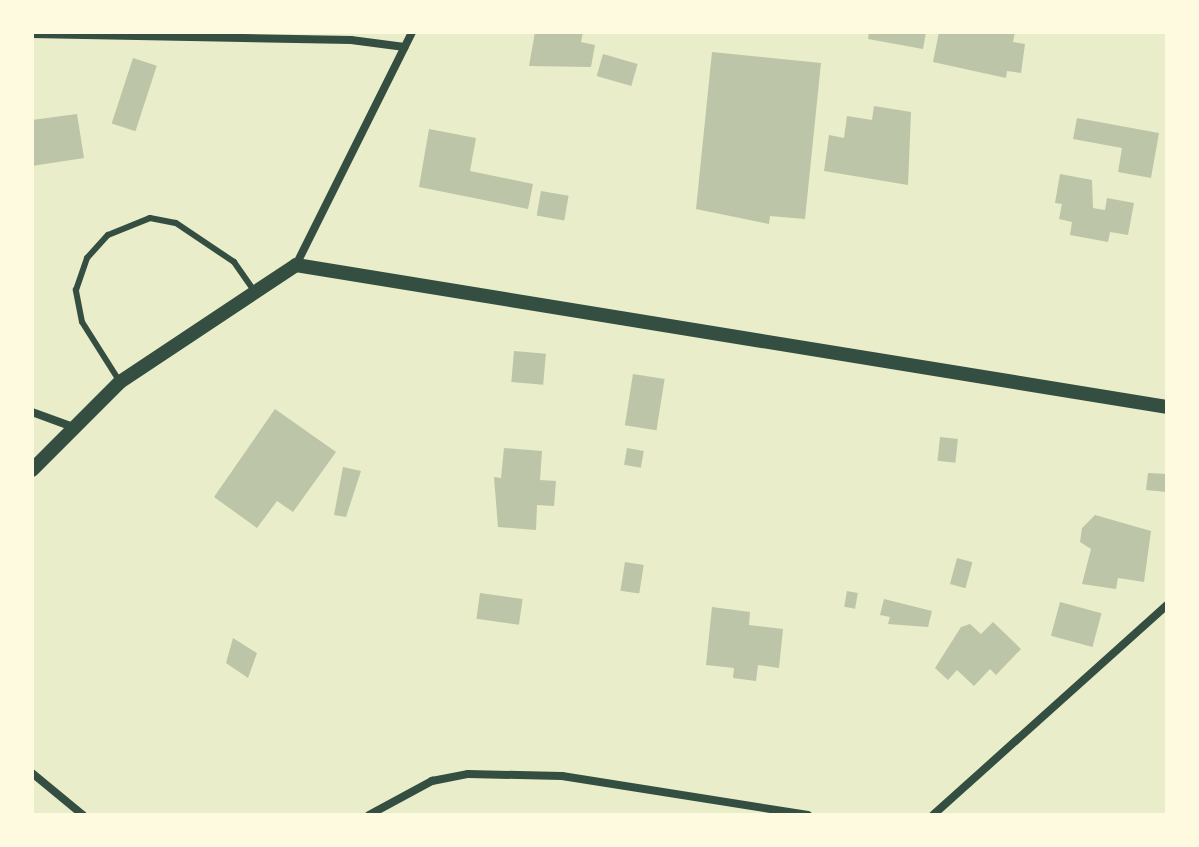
<!DOCTYPE html>
<html>
<head>
<meta charset="utf-8">
<style>
	body { margin:0 }
	#map { position:relative; width:1199px; height:847px; overflow:hidden; background:#e9edc9; font-family:"Alegreya Sans",sans-serif }
	div>[style] { position:absolute }
	.building>* { inset:0; background:#bcc5a7; transform-origin:0 0 }
	.service>* { height:6px; margin:-3px; padding:0 3px; transform-origin:3px; border-radius:3px; background:#344e41 }
	.minor>* { height:8px; margin:-4px; padding:0 4px; transform-origin:4px; border-radius:4px; background:#344e41 }
	.tertiary>* { height:14px; margin:-7px; padding:0 7px; transform-origin:7px; border-radius:7px; background:#344e41 }
	span { translate:-50% -50%; white-space:nowrap; text-align:center; line-height:1.15; -webkit-text-stroke:7px #fefae0; paint-order:stroke }
	.frame { position:absolute; inset:0; border:34px solid #fefae0; pointer-events:none }
</style>
</head>
<body>
<div id="map">
	<div class="building">
		<div style="clip-path:polygon(535px 32px,583px 32px,581px 42px,595px 45px,591px 67px,529px 66px)"></div>
		<div style="clip-path:polygon(869px 32px,926px 32px,923px 49px,868px 39px)"></div>
		<div style="clip-path:polygon(939px 32px,1015px 32px,1013px 42px,1025px 44px,1021px 73px,1007px 71px,1006px 78px,933px 62px)"></div>
		<div style="clip-path:polygon(712px 52px,821px 63px,805px 219px,770px 216px,769px 224px,696px 209px)"></div>
		<div style="left:603px;top:54px;width:36px;height:23px;rotate:16deg"></div>
		<div style="left:133px;top:58px;width:25px;height:69px;rotate:18deg"></div>
		<div style="clip-path:polygon(874px 106px,911px 112px,908px 185px,824px 171px,829px 135px,844px 138px,847px 116px,872px 120px)"></div>
		<div style="clip-path:polygon(77px 114px,84px 158px,32px 166px,32px 120px)"></div>
		<div style="clip-path:polygon(1077px 118px,1159px 133px,1151px 178px,1118px 172px,1122px 148px,1073px 139px)"></div>
		<div style="clip-path:polygon(429px 129px,476px 138px,470px 171px,533px 184px,528px 209px,419px 187px)"></div>
		<div style="clip-path:polygon(1060px 174px,1092px 180px,1093px 208px,1105px 210px,1107px 198px,1134px 203px,1128px 235px,1110px 232px,1108px 242px,1070px 235px,1072px 222px,1059px 219px,1062px 204px,1055px 203px)"></div>
		<div style="left:541px;top:191px;width:28px;height:25px;rotate:10deg"></div>
		<div style="left:514px;top:351px;width:32px;height:31px;rotate:5deg"></div>
		<div style="left:633px;top:374px;width:32px;height:52px;rotate:9deg"></div>
		<div style="clip-path:polygon(275px 409px,336px 452px,293px 512px,277px 501px,257px 528px,214px 497px)"></div>
		<div style="left:940px;top:437px;width:18px;height:24px;rotate:6deg"></div>
		<div style="clip-path:polygon(504px 448px,542px 451px,540px 480px,556px 481px,554px 506px,537px 505px,536px 530px,498px 527px,494px 477px,501px 478px)"></div>
		<div style="left:627px;top:448px;width:17px;height:17px;rotate:10deg"></div>
		<div style="clip-path:polygon(343px 467px,361px 471px,346px 517px,334px 515px)"></div>
		<div style="clip-path:polygon(1148px 473px,1167px 474px,1167px 492px,1146px 490px)"></div>
		<div style="clip-path:polygon(1095px 515px,1151px 531px,1144px 582px,1118px 578px,1116px 589px,1082px 584px,1091px 549px,1080px 542px,1082px 528px)"></div>
		<div style="left:957px;top:558px;width:16px;height:27px;rotate:15deg"></div>
		<div style="left:625px;top:562px;width:19px;height:29px;rotate:9deg"></div>
		<div style="left:847px;top:591px;width:11px;height:16px;rotate:10deg"></div>
		<div style="left:480px;top:593px;width:43px;height:26px;rotate:8deg"></div>
		<div style="clip-path:polygon(884px 599px,932px 611px,928px 627px,888px 624px,890px 617px,880px 615px)"></div>
		<div style="left:1060px;top:602px;width:43px;height:35px;rotate:15deg"></div>
		<div style="clip-path:polygon(712px 607px,750px 612px,749px 625px,783px 629px,779px 668px,758px 665px,756px 681px,733px 678px,734px 668px,706px 665px)"></div>
		<div style="clip-path:polygon(993px 622px,1021px 649px,996px 675px,990px 669px,974px 686px,957px 670px,948px 680px,935px 668px,961px 627px,970px 624px,981px 634px)"></div>
		<div style="clip-path:polygon(233px 638px,257px 653px,248px 678px,226px 663px)"></div>
	</div>
	<div class="service">
		<div style="left:120px;top:382px;width:71px;rotate:-122.3deg"></div>
		<div style="left:82px;top:322px;width:33px;rotate:-101deg"></div>
		<div style="left:76px;top:290px;width:34px;rotate:-71deg"></div>
		<div style="left:87px;top:258px;width:31px;rotate:-48deg"></div>
		<div style="left:108px;top:235px;width:45px;rotate:-22deg"></div>
		<div style="left:150px;top:218px;width:26px;rotate:11deg"></div>
		<div style="left:176px;top:223px;width:70px;rotate:33.9deg"></div>
		<div style="left:234px;top:262px;width:32px;rotate:55deg"></div>
	</div>
	<div class="minor">
		<div style="left:32px;top:34px;width:319px;rotate:1.1deg"></div>
		<div style="left:351px;top:40px;width:54px;rotate:7.4deg"></div>
		<div style="left:296px;top:265px;width:260px;rotate:-63.5deg"></div>
		<div style="left:32px;top:412px;width:44px;rotate:20.1deg"></div>
		<div style="left:32px;top:773px;width:66px;rotate:39.5deg"></div>
		<div style="left:369px;top:815px;width:72px;rotate:-28.4deg"></div>
		<div style="left:432px;top:781px;width:37px;rotate:-11deg"></div>
		<div style="left:468px;top:774px;width:94px;rotate:1.2deg"></div>
		<div style="left:562px;top:776px;width:249px;rotate:9deg"></div>
		<div style="left:933px;top:815px;width:314px;rotate:-41.9deg"></div>
	</div>
	<div class="tertiary">
		<div style="left:32px;top:470px;width:124px;rotate:-45deg"></div>
		<div style="left:120px;top:382px;width:211px;rotate:-33.6deg"></div>
		<div style="left:296px;top:265px;width:882px;rotate:9.26deg"></div>
	</div>
	<div class="frame"></div>
</div>
</body>
</html>
